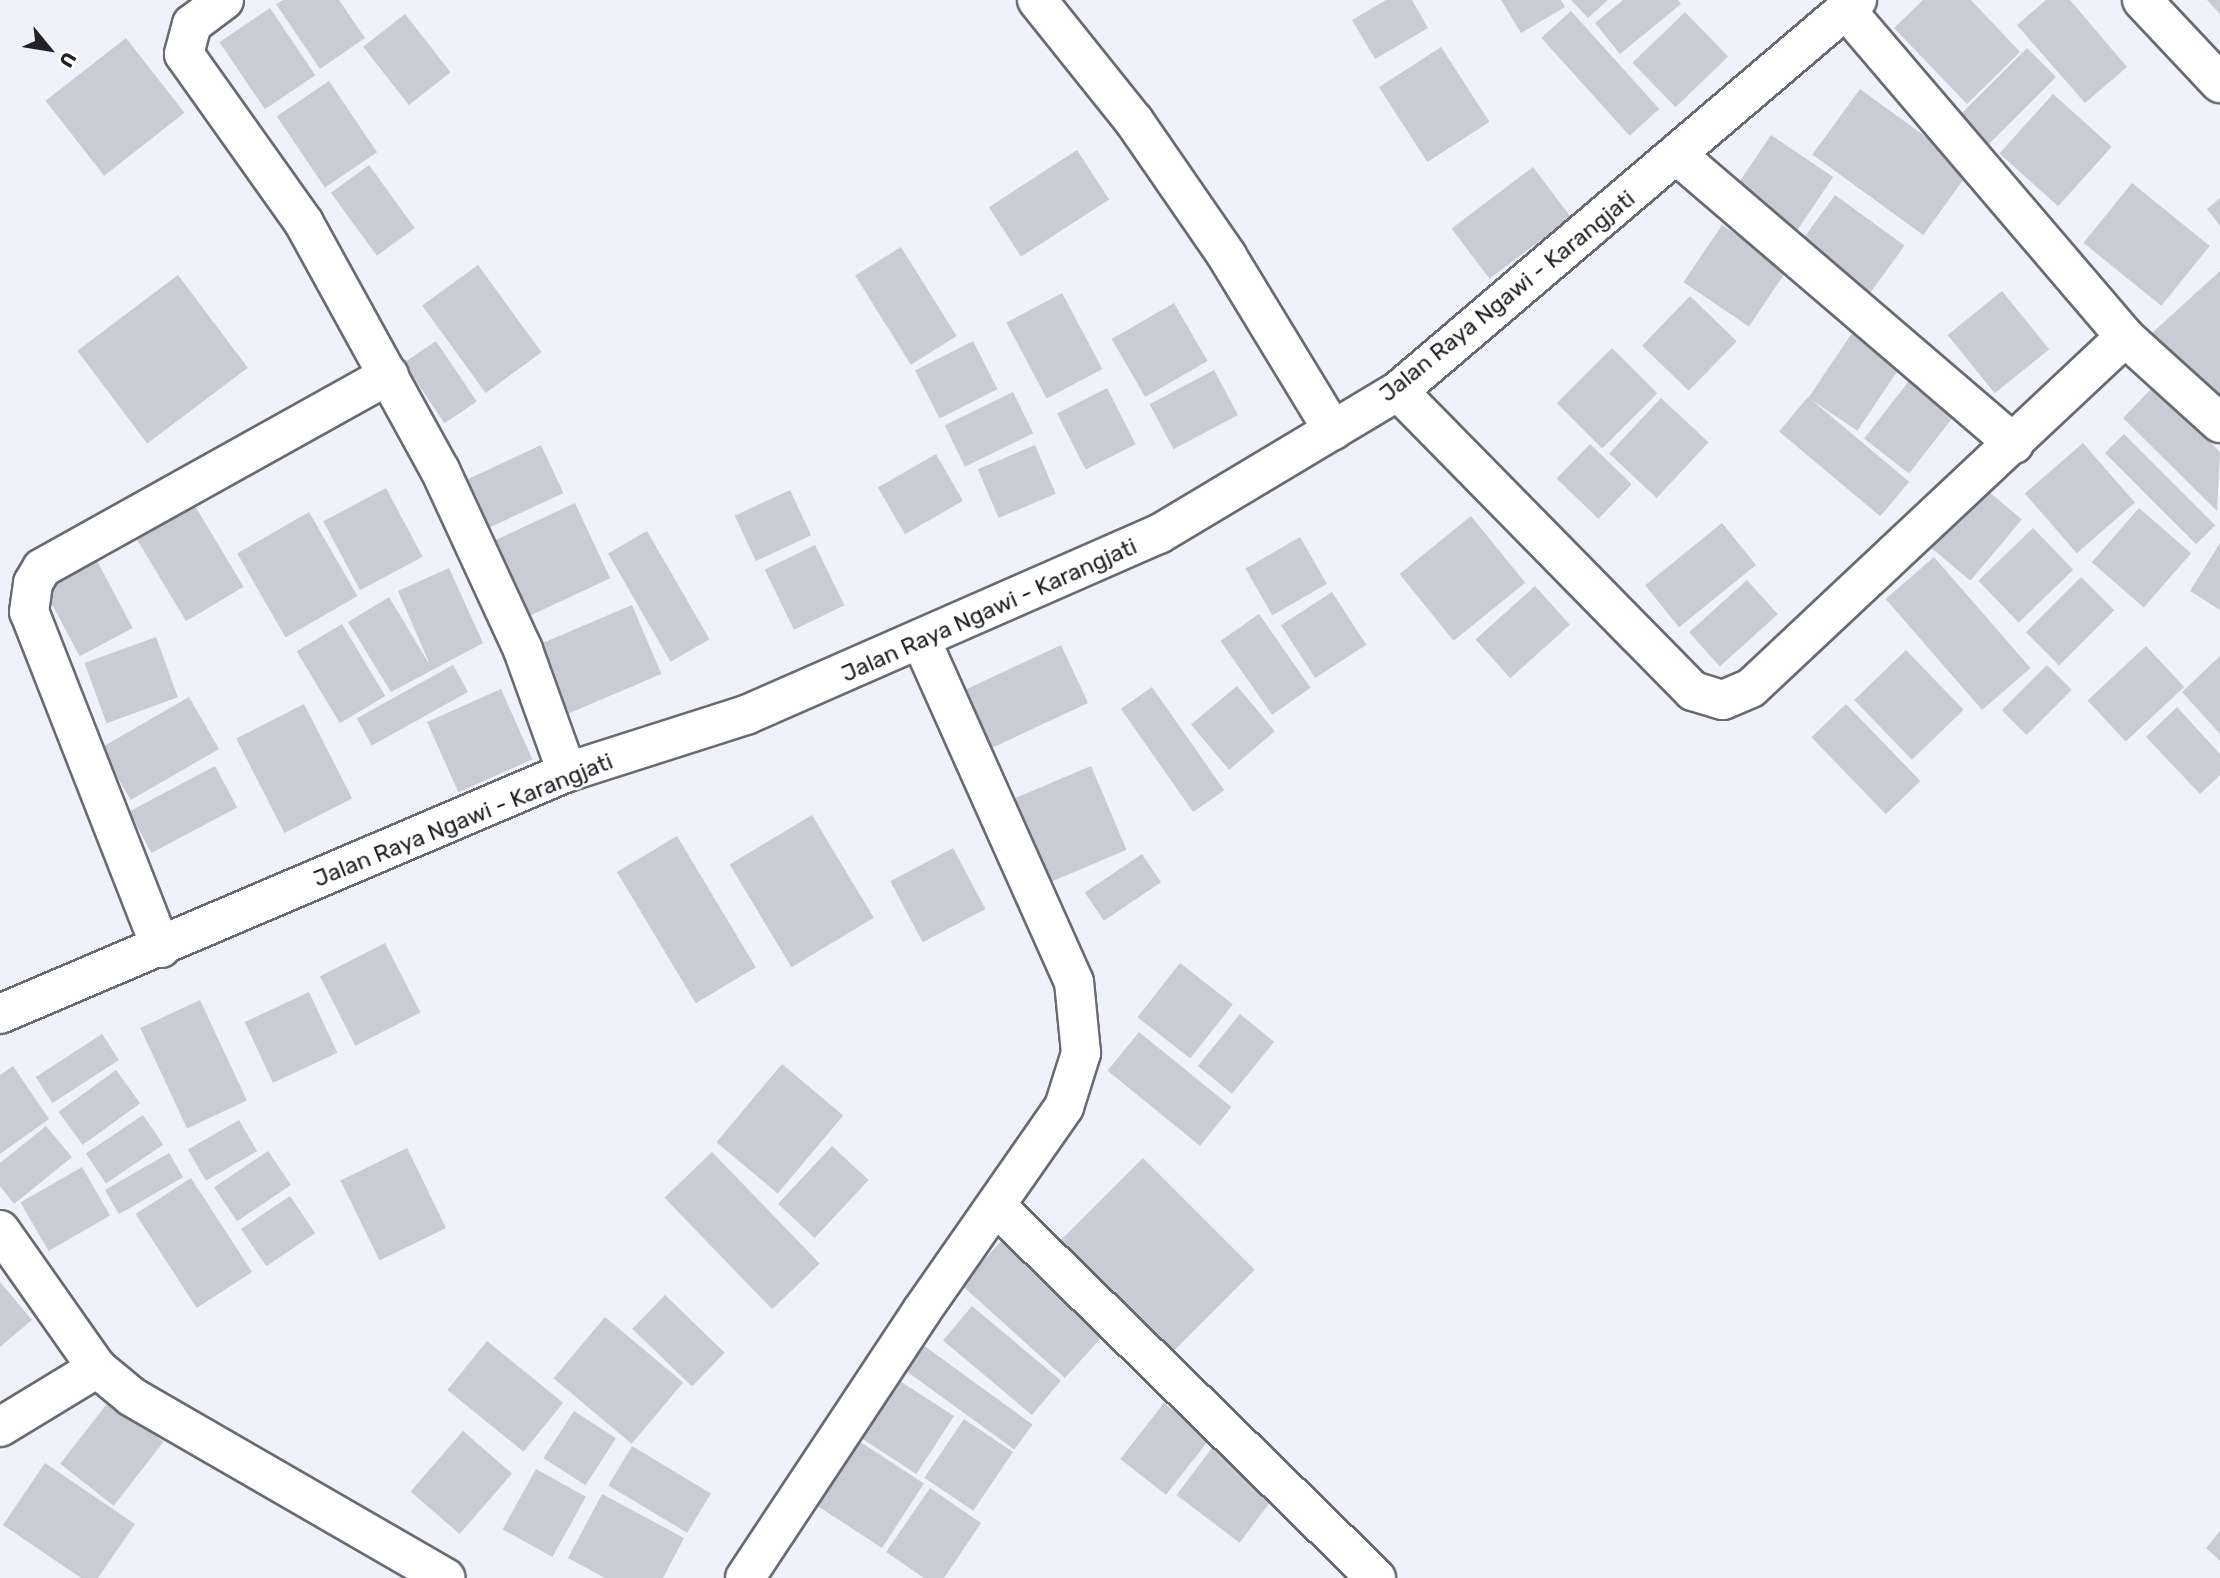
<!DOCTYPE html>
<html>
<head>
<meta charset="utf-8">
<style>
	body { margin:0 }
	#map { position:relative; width:2220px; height:1578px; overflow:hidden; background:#eff1fb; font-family:Rubik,sans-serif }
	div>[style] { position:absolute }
	.building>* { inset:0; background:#c9cbd5; transform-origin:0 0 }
	.roads { filter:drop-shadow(2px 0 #696a73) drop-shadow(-2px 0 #696a73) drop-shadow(0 2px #696a73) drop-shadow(0 -2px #696a73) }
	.street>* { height:38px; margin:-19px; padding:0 19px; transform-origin:19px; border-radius:19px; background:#fff }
	.secondary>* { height:38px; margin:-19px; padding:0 19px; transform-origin:19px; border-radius:19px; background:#fff }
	span { translate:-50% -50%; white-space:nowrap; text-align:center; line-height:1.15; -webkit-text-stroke:5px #fff; paint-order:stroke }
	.street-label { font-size:23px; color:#222226 }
	.north { position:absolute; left:14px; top:14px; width:70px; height:70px; -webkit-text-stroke:5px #fff; paint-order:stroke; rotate:120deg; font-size:19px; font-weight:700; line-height:28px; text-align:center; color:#222226 }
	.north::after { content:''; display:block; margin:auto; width:24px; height:32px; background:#222226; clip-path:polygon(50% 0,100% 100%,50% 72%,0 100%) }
</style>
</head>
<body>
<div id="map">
	<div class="building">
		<div style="clip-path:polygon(283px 0,339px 0,365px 38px,320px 69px,276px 4px)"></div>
		<div style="clip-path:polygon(1386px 0,1412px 0,1428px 28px,1375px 59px,1352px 20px)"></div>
		<div style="clip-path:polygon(1501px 0,1561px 0,1565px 7px,1521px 33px)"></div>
		<div style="clip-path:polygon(1571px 0,1608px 0,1588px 18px)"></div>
		<div style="clip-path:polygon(1623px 0,1678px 0,1681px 4px,1620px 54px,1595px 23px)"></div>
		<div style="clip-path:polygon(1923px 0,1971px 0,2020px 52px,1967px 104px,1894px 28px)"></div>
		<div style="clip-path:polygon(2046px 0,2070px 0,2127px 67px,2085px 103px,2017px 25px)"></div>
		<div style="clip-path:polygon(2207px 0,2220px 0,2220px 14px)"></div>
		<div style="left:270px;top:8px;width:81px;height:61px;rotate:56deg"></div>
		<div style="left:1571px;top:11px;width:132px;height:40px;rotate:48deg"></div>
		<div style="left:1685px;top:12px;width:62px;height:73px;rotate:46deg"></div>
		<div style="left:405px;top:14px;width:74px;height:53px;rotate:52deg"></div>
		<div style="left:126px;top:38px;width:95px;height:102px;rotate:52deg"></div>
		<div style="left:1441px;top:47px;width:89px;height:74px;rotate:57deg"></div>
		<div style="left:2027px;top:48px;width:41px;height:104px;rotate:45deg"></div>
		<div style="left:329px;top:81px;width:86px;height:63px;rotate:56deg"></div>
		<div style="left:1860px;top:89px;width:137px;height:81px;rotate:36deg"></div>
		<div style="left:2053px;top:94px;width:79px;height:80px;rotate:42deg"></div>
		<div style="left:1771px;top:135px;width:75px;height:65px;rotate:34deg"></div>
		<div style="left:1077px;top:150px;width:59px;height:105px;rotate:57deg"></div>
		<div style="left:369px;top:165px;width:78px;height:47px;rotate:54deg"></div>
		<div style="left:1533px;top:167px;width:63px;height:102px;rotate:53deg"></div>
		<div style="left:2132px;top:183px;width:100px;height:77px;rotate:39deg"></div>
		<div style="left:1835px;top:195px;width:86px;height:62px;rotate:36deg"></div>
		<div style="clip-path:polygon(2220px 198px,2220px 226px,2207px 209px)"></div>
		<div style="left:1722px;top:225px;width:79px;height:69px;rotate:34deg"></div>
		<div style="left:901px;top:247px;width:105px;height:54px;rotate:58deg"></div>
		<div style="left:478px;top:265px;width:108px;height:69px;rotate:54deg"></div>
		<div style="clip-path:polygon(2220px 271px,2220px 411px,2151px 334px)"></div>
		<div style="left:178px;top:275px;width:116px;height:126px;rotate:53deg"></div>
		<div style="left:2002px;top:291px;width:75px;height:70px;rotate:51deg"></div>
		<div style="left:1062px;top:293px;width:86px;height:63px;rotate:62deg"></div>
		<div style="left:1690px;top:296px;width:65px;height:69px;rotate:44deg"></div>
		<div style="left:1174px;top:303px;width:67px;height:72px;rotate:60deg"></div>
		<div style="left:1852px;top:333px;width:59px;height:78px;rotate:34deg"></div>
		<div style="left:436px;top:341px;width:73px;height:39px;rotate:56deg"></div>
		<div style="left:973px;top:341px;width:54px;height:65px;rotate:63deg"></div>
		<div style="left:1612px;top:348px;width:64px;height:78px;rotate:45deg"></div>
		<div style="left:1214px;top:370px;width:51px;height:73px;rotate:62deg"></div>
		<div style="left:1909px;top:381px;width:57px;height:73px;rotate:38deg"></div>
		<div style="clip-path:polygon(2154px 386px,2220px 452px,2217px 511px,2123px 418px)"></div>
		<div style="left:1107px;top:388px;width:63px;height:56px;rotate:63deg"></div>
		<div style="left:1013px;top:392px;width:46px;height:76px;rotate:64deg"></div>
		<div style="left:1808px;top:397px;width:132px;height:45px;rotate:40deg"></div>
		<div style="left:1661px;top:398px;width:65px;height:76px;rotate:43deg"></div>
		<div style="left:2124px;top:434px;width:129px;height:27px;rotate:45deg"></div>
		<div style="left:2083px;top:443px;width:79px;height:77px;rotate:49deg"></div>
		<div style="left:1590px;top:444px;width:58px;height:48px;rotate:44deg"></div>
		<div style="left:541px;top:445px;width:53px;height:85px;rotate:65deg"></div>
		<div style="left:1035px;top:445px;width:53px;height:62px;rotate:67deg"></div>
		<div style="left:936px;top:454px;width:54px;height:67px;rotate:60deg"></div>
		<div style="left:1982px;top:486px;width:52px;height:80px;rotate:40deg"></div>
		<div style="left:386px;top:488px;width:78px;height:71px;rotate:62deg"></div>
		<div style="left:790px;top:490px;width:50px;height:61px;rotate:65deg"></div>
		<div style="left:192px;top:501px;width:100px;height:67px;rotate:59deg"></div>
		<div style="left:575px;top:503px;width:83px;height:98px;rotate:65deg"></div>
		<div style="left:2139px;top:508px;width:69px;height:72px;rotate:41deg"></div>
		<div style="left:309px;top:512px;width:97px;height:83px;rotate:60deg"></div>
		<div style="left:1471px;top:516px;width:86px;height:92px;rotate:51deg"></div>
		<div style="left:1722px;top:523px;width:54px;height:99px;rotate:51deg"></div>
		<div style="left:2033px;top:528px;width:58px;height:76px;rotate:46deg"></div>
		<div style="left:647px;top:531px;width:125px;height:45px;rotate:60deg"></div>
		<div style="left:1300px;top:537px;width:54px;height:63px;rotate:60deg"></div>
		<div style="clip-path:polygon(2220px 543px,2220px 610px,2190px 591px)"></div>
		<div style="left:815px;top:545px;width:67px;height:56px;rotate:64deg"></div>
		<div style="left:1934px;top:557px;width:147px;height:64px;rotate:49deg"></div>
		<div style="left:97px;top:561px;width:76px;height:60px;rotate:62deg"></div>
		<div style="clip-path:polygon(449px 568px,483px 643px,391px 692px,348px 622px,389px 597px,431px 667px,398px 591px)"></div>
		<div style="left:2081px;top:577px;width:47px;height:78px;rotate:45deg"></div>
		<div style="left:1747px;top:580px;width:46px;height:78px;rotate:48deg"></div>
		<div style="left:1535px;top:586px;width:52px;height:80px;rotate:48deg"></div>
		<div style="left:1332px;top:592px;width:63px;height:61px;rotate:57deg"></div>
		<div style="left:632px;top:605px;width:75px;height:106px;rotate:67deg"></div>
		<div style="left:1259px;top:614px;width:90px;height:47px;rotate:55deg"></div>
		<div style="left:342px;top:624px;width:84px;height:53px;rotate:59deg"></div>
		<div style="left:156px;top:637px;width:64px;height:76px;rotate:70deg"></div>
		<div style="left:1061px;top:645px;width:64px;height:108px;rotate:65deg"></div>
		<div style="left:2146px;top:646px;width:56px;height:80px;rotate:47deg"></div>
		<div style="left:1906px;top:650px;width:83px;height:72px;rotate:46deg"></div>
		<div style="clip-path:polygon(2220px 656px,2220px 734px,2182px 692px)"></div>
		<div style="left:453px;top:665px;width:31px;height:110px;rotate:61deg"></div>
		<div style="left:2047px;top:665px;width:35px;height:64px;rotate:45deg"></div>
		<div style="left:1237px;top:686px;width:59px;height:60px;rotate:50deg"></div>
		<div style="left:1152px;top:687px;width:126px;height:38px;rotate:55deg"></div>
		<div style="left:501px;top:689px;width:77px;height:81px;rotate:66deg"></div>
		<div style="left:189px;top:697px;width:60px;height:102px;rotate:60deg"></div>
		<div style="left:304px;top:704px;width:106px;height:76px;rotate:63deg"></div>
		<div style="left:1846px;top:704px;width:107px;height:48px;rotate:46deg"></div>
		<div style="clip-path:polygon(2177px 707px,2220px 754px,2220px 775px,2200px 794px,2146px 737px)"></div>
		<div style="left:215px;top:766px;width:47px;height:97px;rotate:62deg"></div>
		<div style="left:1091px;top:766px;width:91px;height:90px;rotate:67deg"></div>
		<div style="left:812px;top:815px;width:120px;height:96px;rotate:59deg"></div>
		<div style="left:677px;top:836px;width:153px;height:70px;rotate:59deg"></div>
		<div style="left:953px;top:848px;width:69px;height:71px;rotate:62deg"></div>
		<div style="left:1142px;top:854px;width:34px;height:69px;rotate:56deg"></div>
		<div style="left:385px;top:943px;width:78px;height:73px;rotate:63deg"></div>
		<div style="left:1180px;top:963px;width:67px;height:69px;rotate:38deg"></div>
		<div style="left:309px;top:992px;width:67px;height:71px;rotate:65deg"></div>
		<div style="left:200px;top:1000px;width:111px;height:66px;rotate:65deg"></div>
		<div style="left:1240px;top:1014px;width:44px;height:67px;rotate:39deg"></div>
		<div style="left:1139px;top:1032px;width:119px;height:50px;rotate:39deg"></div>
		<div style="left:102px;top:1034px;width:31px;height:79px;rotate:57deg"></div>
		<div style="left:782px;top:1064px;width:80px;height:102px;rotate:40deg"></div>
		<div style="clip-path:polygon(13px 1066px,49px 1119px,0 1154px,0 1075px)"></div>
		<div style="left:116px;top:1070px;width:41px;height:71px;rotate:54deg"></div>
		<div style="left:143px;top:1115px;width:36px;height:69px;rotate:56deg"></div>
		<div style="left:239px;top:1120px;width:36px;height:59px;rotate:60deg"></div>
		<div style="clip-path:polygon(46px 1126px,72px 1157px,14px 1204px,0 1186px,0 1163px)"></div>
		<div style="left:832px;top:1146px;width:50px;height:79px;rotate:43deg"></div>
		<div style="left:407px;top:1148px;width:89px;height:74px;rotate:64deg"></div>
		<div style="left:268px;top:1151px;width:41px;height:65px;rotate:56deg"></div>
		<div style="left:712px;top:1152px;width:155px;height:66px;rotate:46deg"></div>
		<div style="left:169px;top:1153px;width:28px;height:74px;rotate:60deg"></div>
		<div style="left:1143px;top:1158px;width:158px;height:118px;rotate:45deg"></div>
		<div style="left:82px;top:1167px;width:56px;height:71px;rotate:60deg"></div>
		<div style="left:191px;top:1178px;width:112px;height:66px;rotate:57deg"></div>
		<div style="left:290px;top:1196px;width:45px;height:59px;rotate:56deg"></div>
		<div style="left:1003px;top:1239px;width:139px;height:62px;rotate:42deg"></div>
		<div style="clip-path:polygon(0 1282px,32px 1320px,0 1347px)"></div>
		<div style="left:665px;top:1295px;width:83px;height:47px;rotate:44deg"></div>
		<div style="left:972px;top:1306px;width:116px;height:45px;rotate:40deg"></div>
		<div style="left:605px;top:1317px;width:102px;height:80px;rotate:40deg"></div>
		<div style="left:908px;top:1334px;width:154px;height:31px;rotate:36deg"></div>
		<div style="left:487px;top:1341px;width:98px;height:63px;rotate:39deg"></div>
		<div style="left:886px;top:1372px;width:81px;height:69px;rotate:33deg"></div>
		<div style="left:110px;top:1400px;width:68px;height:81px;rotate:38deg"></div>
		<div style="left:1164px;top:1403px;width:58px;height:71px;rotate:38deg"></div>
		<div style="left:574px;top:1411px;width:50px;height:56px;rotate:33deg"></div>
		<div style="left:964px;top:1419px;width:59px;height:71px;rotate:34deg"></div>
		<div style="left:463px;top:1431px;width:65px;height:80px;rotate:41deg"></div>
		<div style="left:851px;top:1436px;width:87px;height:77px;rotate:33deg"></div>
		<div style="left:1215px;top:1444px;width:79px;height:64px;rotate:37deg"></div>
		<div style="left:632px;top:1446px;width:92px;height:46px;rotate:31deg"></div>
		<div style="clip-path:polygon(45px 1463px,135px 1524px,98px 1578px,81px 1578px,3px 1525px)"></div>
		<div style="left:536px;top:1469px;width:57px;height:69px;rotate:29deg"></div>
		<div style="clip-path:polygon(930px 1488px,981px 1523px,944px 1578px,924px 1578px,886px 1552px)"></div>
		<div style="clip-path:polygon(602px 1494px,684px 1538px,663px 1578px,605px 1578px,568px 1558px)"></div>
		<div style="clip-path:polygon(2220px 1531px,2220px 1561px,2206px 1548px)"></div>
	</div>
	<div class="roads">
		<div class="street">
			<div style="left:224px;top:0;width:40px;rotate:143deg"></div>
			<div style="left:192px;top:24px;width:31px;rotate:105deg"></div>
			<div style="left:184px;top:54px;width:207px;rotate:54.6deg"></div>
			<div style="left:304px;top:223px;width:282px;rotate:61.2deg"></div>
			<div style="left:440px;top:470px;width:198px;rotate:65.2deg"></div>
			<div style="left:523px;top:650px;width:130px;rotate:70.2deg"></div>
			<div style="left:1037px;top:0;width:155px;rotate:51.3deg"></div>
			<div style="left:1134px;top:121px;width:164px;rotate:55.4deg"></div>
			<div style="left:1227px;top:256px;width:204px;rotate:58.7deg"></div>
			<div style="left:2142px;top:0;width:114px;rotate:46.8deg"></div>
			<div style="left:1846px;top:10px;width:430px;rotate:49.5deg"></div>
			<div style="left:2125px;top:337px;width:128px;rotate:42.2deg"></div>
			<div style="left:1677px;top:155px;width:444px;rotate:40.6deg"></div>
			<div style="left:1398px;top:391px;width:421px;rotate:45.5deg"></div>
			<div style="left:1693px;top:691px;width:31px;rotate:17deg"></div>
			<div style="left:1723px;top:700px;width:30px;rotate:-23deg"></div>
			<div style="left:1751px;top:688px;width:513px;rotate:-43.18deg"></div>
			<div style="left:161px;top:948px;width:361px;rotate:-111.4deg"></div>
			<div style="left:29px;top:612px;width:29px;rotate:-82deg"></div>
			<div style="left:33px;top:583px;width:17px;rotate:-59deg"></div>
			<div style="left:42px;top:568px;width:397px;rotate:-29.1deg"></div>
			<div style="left:998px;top:1208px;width:529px;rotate:44.39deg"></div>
			<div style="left:0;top:1230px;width:169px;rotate:54.9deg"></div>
			<div style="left:97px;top:1368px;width:45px;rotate:39.6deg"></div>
			<div style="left:132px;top:1397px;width:362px;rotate:30deg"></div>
			<div style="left:0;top:1427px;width:114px;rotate:-31.3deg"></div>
			<div style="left:745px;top:1578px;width:319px;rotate:-56.5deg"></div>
			<div style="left:921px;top:1312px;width:250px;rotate:-55.1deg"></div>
			<div style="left:1064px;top:1107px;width:57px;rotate:-72.5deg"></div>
			<div style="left:1081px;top:1053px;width:71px;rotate:-95.6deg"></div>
			<div style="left:1074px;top:982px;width:372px;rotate:-114.1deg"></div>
		</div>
		<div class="secondary">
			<div style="left:0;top:1014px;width:616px;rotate:-23.11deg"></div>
			<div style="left:567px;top:772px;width:188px;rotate:-17.7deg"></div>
			<div style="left:746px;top:715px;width:451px;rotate:-23.7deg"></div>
			<div style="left:1159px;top:534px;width:279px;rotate:-30.9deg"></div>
			<div style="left:1398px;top:391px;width:603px;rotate:-40.43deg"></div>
		</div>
	</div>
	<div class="street-label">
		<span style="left:1507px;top:296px;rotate:-39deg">Jalan Raya Ngawi - Karangjati</span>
		<span style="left:989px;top:610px;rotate:-24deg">Jalan Raya Ngawi - Karangjati</span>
		<span style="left:463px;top:820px;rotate:-22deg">Jalan Raya Ngawi - Karangjati</span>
	</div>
	<div class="north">U</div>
</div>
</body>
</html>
